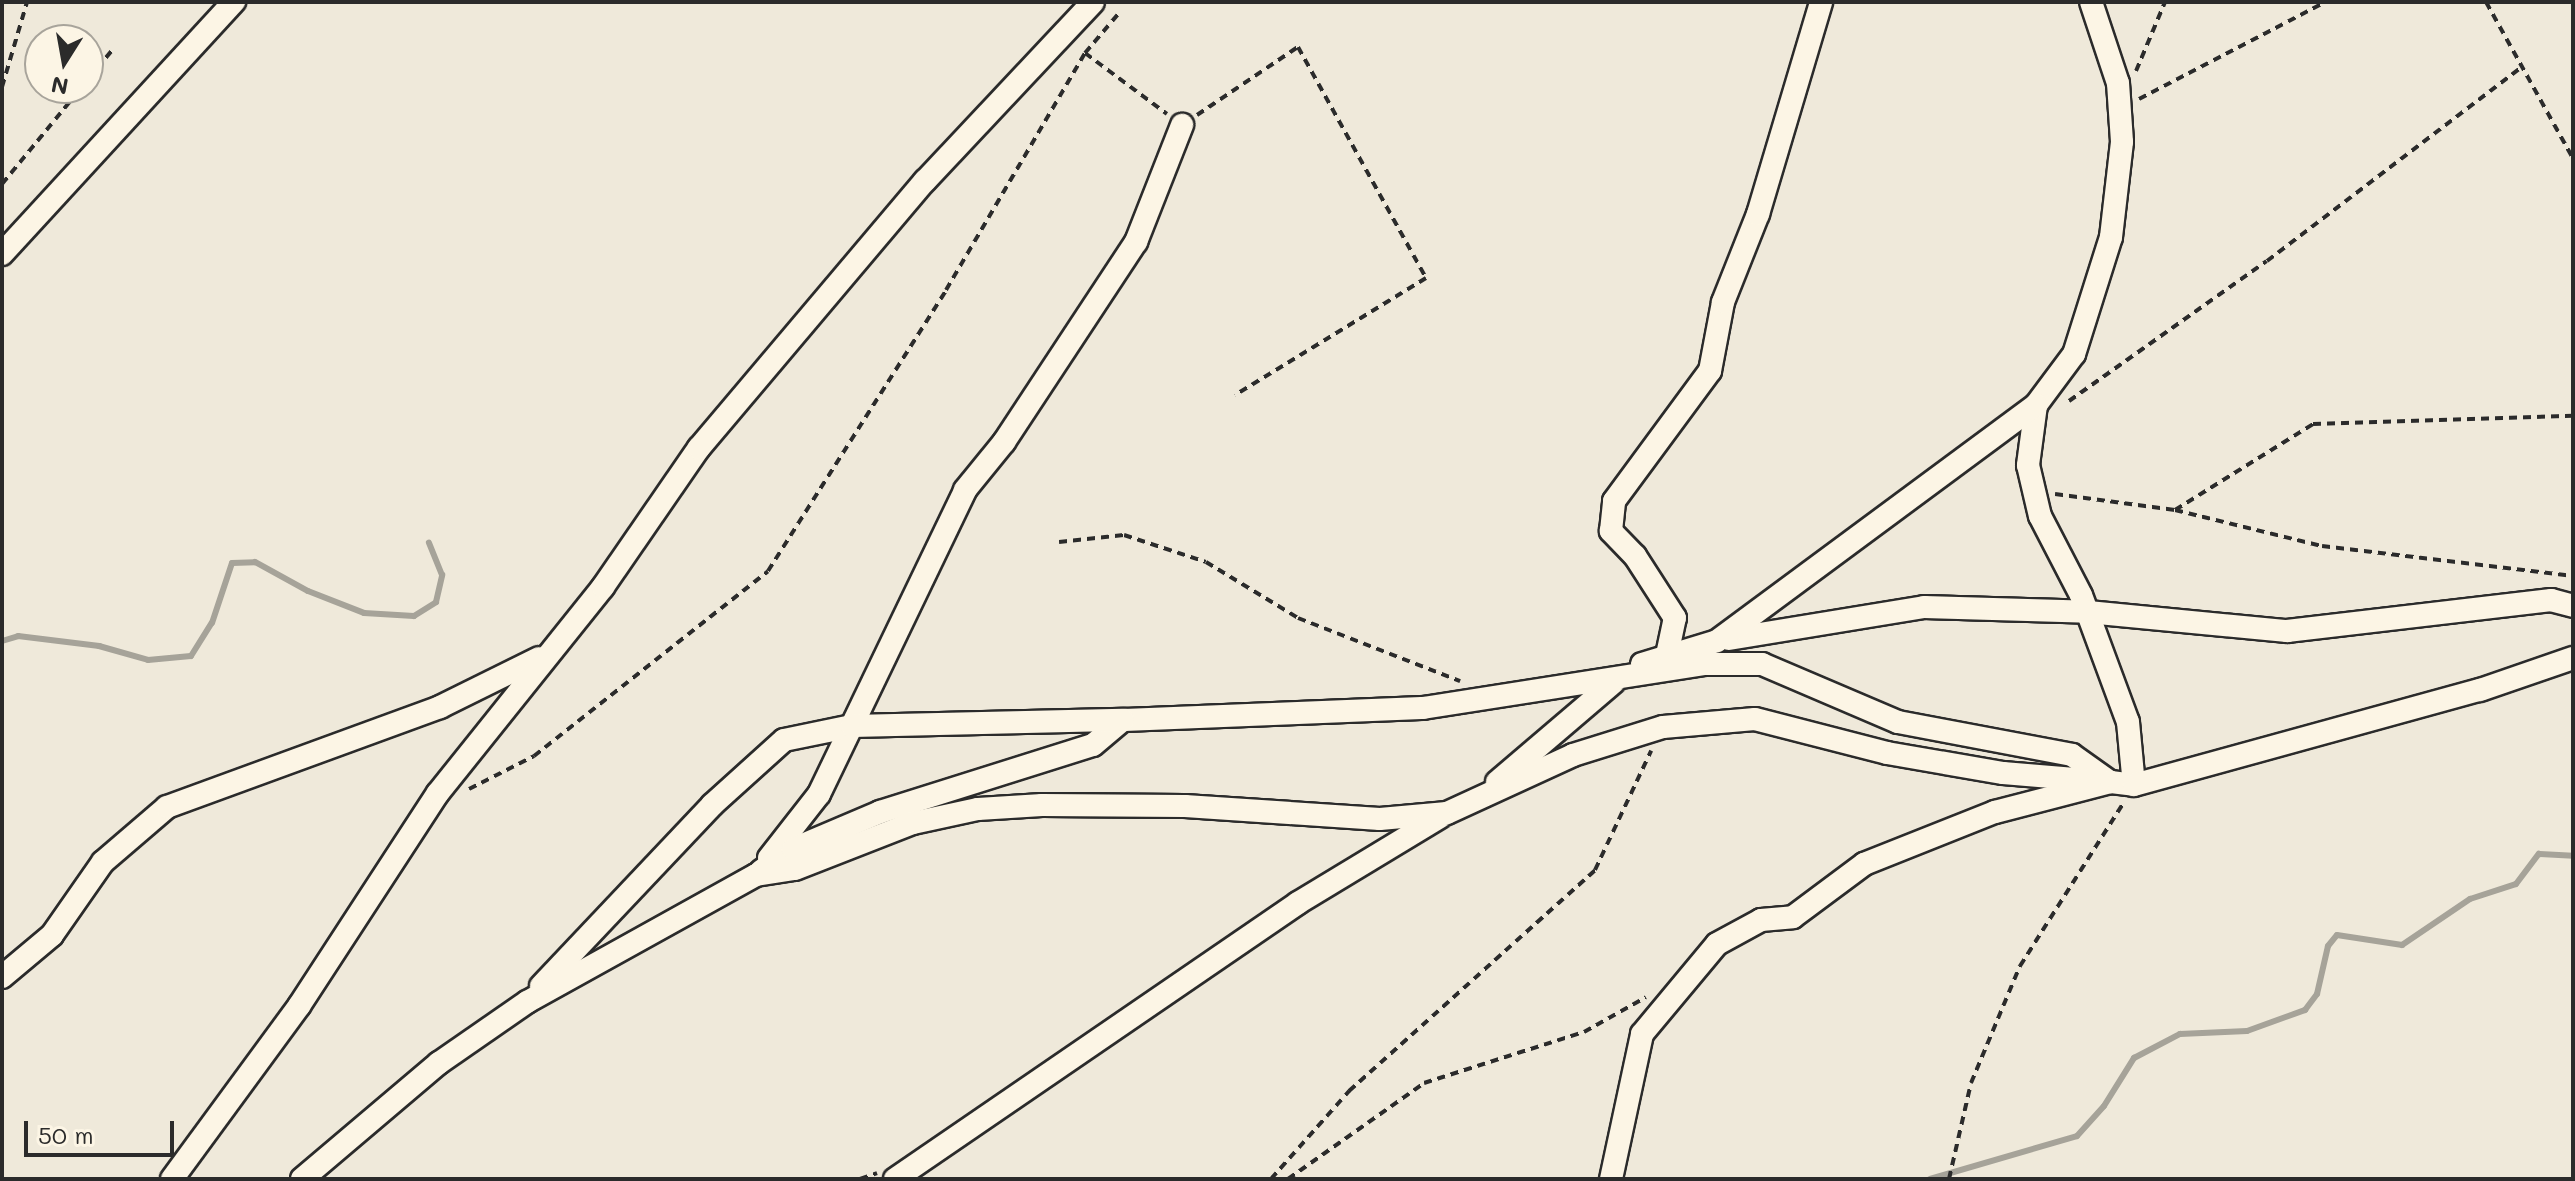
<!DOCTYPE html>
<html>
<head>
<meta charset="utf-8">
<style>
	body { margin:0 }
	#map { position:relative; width:2575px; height:1181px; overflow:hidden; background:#efe9da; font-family:Mali,sans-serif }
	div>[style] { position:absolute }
	.stream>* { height:6px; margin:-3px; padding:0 3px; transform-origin:3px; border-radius:3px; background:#a6a399 }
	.path>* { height:4px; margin-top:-2px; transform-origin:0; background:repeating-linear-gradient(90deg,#2b2b2b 0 8px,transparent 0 14px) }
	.roads { filter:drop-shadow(2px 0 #2b2b2b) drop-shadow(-2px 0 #2b2b2b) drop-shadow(0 2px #2b2b2b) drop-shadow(0 -2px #2b2b2b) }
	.street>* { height:22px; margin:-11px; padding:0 11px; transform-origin:11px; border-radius:11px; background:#fcf5e5 }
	span { translate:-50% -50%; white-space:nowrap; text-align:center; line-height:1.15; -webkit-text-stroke:8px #fcf5e5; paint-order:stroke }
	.frame { position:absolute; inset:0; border:4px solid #2b2b2b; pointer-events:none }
	.north { position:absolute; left:24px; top:24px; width:80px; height:80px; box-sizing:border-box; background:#fcf5e5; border:2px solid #a8a49b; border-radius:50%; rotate:191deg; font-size:22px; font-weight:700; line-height:32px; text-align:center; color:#2b2b2b }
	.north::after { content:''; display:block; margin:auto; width:28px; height:36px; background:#2b2b2b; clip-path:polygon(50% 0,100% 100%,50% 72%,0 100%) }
	.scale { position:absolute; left:24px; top:1121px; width:150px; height:36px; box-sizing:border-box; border:4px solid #2b2b2b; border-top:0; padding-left:10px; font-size:24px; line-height:28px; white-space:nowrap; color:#2b2b2b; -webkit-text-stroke:6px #fcf5e5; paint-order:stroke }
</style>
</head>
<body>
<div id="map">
	<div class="stream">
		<div style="left:2px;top:641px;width:17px;rotate:-17deg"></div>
		<div style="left:18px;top:636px;width:82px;rotate:7deg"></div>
		<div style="left:99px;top:646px;width:51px;rotate:15.9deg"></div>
		<div style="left:148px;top:660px;width:43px;rotate:-5.3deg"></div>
		<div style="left:191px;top:656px;width:39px;rotate:-58deg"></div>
		<div style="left:212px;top:623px;width:63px;rotate:-71.6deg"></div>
		<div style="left:232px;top:563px;width:23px;rotate:-2deg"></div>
		<div style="left:255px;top:562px;width:60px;rotate:28.7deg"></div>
		<div style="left:308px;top:591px;width:60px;rotate:21.4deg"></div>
		<div style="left:364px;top:613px;width:50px;rotate:3.4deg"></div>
		<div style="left:414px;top:616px;width:26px;rotate:-32deg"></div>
		<div style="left:436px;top:602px;width:28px;rotate:-77deg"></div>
		<div style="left:442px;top:575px;width:35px;rotate:-112deg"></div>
		<div style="left:1930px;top:1179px;width:153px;rotate:-16.3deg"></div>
		<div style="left:2077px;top:1136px;width:40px;rotate:-48deg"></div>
		<div style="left:2104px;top:1106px;width:57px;rotate:-58deg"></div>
		<div style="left:2134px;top:1058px;width:52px;rotate:-27.6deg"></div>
		<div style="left:2180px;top:1034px;width:67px;rotate:-2.6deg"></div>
		<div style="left:2247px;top:1031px;width:62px;rotate:-19.9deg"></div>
		<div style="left:2305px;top:1010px;width:20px;rotate:-53deg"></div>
		<div style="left:2317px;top:994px;width:49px;rotate:-77.1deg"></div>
		<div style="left:2328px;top:946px;width:14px;rotate:-51deg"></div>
		<div style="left:2337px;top:935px;width:66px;rotate:8.7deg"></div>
		<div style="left:2402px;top:945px;width:82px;rotate:-34.1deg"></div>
		<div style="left:2470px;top:899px;width:48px;rotate:-18.1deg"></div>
		<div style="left:2516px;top:884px;width:38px;rotate:-53deg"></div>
		<div style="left:2539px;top:854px;width:34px;rotate:3deg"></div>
	</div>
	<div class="path">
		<div style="left:2486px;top:2px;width:179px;rotate:60.9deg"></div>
		<div style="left:1085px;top:53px;width:102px;rotate:36.6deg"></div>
		<div style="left:2136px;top:71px;width:75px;rotate:-67.2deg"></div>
		<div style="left:88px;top:79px;width:38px;rotate:-50deg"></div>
		<div style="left:2px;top:87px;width:89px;rotate:-73.6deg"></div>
		<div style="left:2139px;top:99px;width:210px;rotate:-27.5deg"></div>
		<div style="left:1197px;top:115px;width:122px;rotate:-34deg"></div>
		<div style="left:1298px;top:47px;width:264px;rotate:61deg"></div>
		<div style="left:1426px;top:278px;width:224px;rotate:148.5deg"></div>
		<div style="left:2px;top:184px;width:124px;rotate:-50.5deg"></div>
		<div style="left:2069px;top:401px;width:242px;rotate:-35.3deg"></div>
		<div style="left:2267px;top:261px;width:320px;rotate:-37.3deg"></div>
		<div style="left:2055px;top:494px;width:121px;rotate:7.6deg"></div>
		<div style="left:2175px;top:510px;width:151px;rotate:13.8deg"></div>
		<div style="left:2322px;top:546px;width:253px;rotate:6.8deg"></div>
		<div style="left:2175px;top:510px;width:163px;rotate:-31.9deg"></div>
		<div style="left:2313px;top:424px;width:260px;rotate:-1.8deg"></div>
		<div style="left:1059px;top:542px;width:65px;rotate:-6.1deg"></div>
		<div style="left:1124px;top:535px;width:86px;rotate:18.2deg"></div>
		<div style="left:1206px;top:562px;width:108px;rotate:31.3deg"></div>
		<div style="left:1298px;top:618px;width:174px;rotate:21.3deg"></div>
		<div style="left:469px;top:789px;width:73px;rotate:-26.9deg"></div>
		<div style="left:534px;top:756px;width:298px;rotate:-38.3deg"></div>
		<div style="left:768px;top:571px;width:333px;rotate:-57.6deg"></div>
		<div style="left:946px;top:290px;width:275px;rotate:-59.6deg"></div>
		<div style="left:1085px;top:53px;width:52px;rotate:-49.6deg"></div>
		<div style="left:860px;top:1179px;width:18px;rotate:-19deg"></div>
		<div style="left:1271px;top:1179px;width:118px;rotate:-48.4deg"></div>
		<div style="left:1349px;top:1091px;width:331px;rotate:-41.9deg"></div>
		<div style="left:1595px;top:870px;width:132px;rotate:-64.8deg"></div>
		<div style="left:1288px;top:1179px;width:166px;rotate:-35.2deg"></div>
		<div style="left:1424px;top:1083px;width:168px;rotate:-17.7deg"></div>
		<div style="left:1584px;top:1032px;width:71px;rotate:-29.4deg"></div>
		<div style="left:1949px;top:1179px;width:98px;rotate:-77.1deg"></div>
		<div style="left:1971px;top:1083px;width:127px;rotate:-67.3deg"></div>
		<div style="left:2020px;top:966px;width:192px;rotate:-57.6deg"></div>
	</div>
	<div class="roads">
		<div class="street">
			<div style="left:2091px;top:2px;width:85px;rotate:71.6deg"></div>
			<div style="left:2118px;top:83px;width:59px;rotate:86.1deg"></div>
			<div style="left:2122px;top:142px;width:96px;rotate:96.6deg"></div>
			<div style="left:2111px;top:237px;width:123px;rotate:107.5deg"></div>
			<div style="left:2074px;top:354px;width:64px;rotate:126.7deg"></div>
			<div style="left:2036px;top:405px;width:61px;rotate:97.6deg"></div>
			<div style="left:2028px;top:465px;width:52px;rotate:76.8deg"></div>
			<div style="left:2040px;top:516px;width:89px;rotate:62.6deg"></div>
			<div style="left:2081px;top:595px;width:135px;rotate:69.7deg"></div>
			<div style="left:2128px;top:722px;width:63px;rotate:84.6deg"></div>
			<div style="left:2px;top:254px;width:343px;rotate:-47.4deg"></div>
			<div style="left:1729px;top:639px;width:198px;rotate:-9.3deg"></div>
			<div style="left:1924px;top:607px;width:164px;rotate:1.7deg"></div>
			<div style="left:2088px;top:612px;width:200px;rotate:5.5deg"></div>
			<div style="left:2287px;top:631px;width:266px;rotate:-6.7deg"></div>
			<div style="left:2551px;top:600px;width:23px;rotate:15deg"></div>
			<div style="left:1667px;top:655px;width:38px;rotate:-78deg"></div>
			<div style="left:1675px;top:618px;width:74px;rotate:-122.8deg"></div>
			<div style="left:1635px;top:556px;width:35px;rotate:-134deg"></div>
			<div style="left:1611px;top:531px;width:30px;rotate:-84deg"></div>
			<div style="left:1614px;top:501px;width:162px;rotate:-53.6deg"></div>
			<div style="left:1710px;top:371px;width:70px;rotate:-79.3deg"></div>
			<div style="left:1723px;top:302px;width:95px;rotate:-68.3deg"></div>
			<div style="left:1758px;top:214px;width:221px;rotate:-73.4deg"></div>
			<div style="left:1642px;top:664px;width:78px;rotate:-17deg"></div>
			<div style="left:1717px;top:641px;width:397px;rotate:-36.5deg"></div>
			<div style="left:1497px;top:782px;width:153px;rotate:-40.5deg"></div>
			<div style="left:769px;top:858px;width:81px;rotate:-52deg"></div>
			<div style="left:819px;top:794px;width:337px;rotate:-64.3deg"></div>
			<div style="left:965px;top:490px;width:62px;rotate:-50.9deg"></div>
			<div style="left:1004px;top:442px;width:240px;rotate:-56.6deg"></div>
			<div style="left:1136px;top:242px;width:126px;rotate:-68.5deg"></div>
			<div style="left:761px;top:871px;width:39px;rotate:-35deg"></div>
			<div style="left:793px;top:849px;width:95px;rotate:-23deg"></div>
			<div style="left:880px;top:812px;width:223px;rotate:-17.5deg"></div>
			<div style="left:1093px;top:745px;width:39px;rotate:-40deg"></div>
			<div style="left:1123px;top:720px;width:300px;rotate:-2.3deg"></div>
			<div style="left:1423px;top:708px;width:284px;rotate:-8.9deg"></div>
			<div style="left:1704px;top:664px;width:58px"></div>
			<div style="left:1762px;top:664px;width:148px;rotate:23.1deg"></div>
			<div style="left:1898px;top:722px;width:177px;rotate:10.7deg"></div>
			<div style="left:2072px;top:755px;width:47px;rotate:35.4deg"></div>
			<div style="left:2px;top:977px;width:65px;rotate:-40deg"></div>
			<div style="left:52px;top:935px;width:89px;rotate:-55.1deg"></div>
			<div style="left:103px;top:862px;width:84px;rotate:-40.7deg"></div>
			<div style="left:167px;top:807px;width:291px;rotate:-20.1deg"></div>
			<div style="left:440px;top:707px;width:110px;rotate:-26.3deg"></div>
			<div style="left:541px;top:986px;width:249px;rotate:-46.6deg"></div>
			<div style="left:712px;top:805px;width:97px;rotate:-42.1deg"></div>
			<div style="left:784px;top:740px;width:69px;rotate:-11.6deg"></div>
			<div style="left:852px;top:726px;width:271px;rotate:-1.3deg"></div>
			<div style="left:172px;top:1179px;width:215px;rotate:-53.7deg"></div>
			<div style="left:299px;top:1006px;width:254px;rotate:-56.9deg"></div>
			<div style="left:438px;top:793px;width:264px;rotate:-51.3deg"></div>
			<div style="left:603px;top:587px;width:169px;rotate:-55.4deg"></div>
			<div style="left:699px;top:448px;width:350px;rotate:-49.8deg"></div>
			<div style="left:925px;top:181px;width:245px;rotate:-46.8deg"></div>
			<div style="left:302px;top:1179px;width:180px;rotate:-40.3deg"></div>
			<div style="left:439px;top:1063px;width:107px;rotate:-34.7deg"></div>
			<div style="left:527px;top:1002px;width:262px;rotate:-29deg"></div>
			<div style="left:756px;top:875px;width:39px;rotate:-9deg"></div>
			<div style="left:795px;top:869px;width:127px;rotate:-21.3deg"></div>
			<div style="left:913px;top:823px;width:66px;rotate:-12.2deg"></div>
			<div style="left:978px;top:809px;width:64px;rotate:-3.6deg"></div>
			<div style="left:1042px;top:805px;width:143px;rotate:0.4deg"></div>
			<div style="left:1185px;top:806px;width:195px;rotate:3.8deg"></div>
			<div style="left:1380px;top:819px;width:67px;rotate:-5.1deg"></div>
			<div style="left:1447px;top:813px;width:139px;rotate:-24.7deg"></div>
			<div style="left:1573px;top:755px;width:94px;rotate:-17.3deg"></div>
			<div style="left:1663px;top:727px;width:92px;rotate:-5deg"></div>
			<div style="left:1755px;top:719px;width:136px;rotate:14.4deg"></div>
			<div style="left:1887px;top:753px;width:118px;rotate:9.8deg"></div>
			<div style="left:2003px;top:773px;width:108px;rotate:4.8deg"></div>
			<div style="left:895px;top:1179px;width:488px;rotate:-34.4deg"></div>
			<div style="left:1298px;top:903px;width:166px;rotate:-31.2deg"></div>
			<div style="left:1611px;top:1179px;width:148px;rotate:-77.9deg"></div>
			<div style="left:1642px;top:1034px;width:117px;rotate:-50.2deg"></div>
			<div style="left:1717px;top:944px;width:50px;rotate:-28.6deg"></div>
			<div style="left:1761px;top:920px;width:32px;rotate:-5deg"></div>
			<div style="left:1793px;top:917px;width:89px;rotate:-36.7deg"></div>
			<div style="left:1864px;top:864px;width:141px;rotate:-21.7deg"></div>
			<div style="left:1995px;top:812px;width:120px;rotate:-14.5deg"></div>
			<div style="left:2111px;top:782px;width:23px;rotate:7deg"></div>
			<div style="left:2134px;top:785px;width:359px;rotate:-15.4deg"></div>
			<div style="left:2480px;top:690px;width:98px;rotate:-19deg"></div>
		</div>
	</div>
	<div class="frame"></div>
	<div class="north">N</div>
	<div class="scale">50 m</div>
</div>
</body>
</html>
